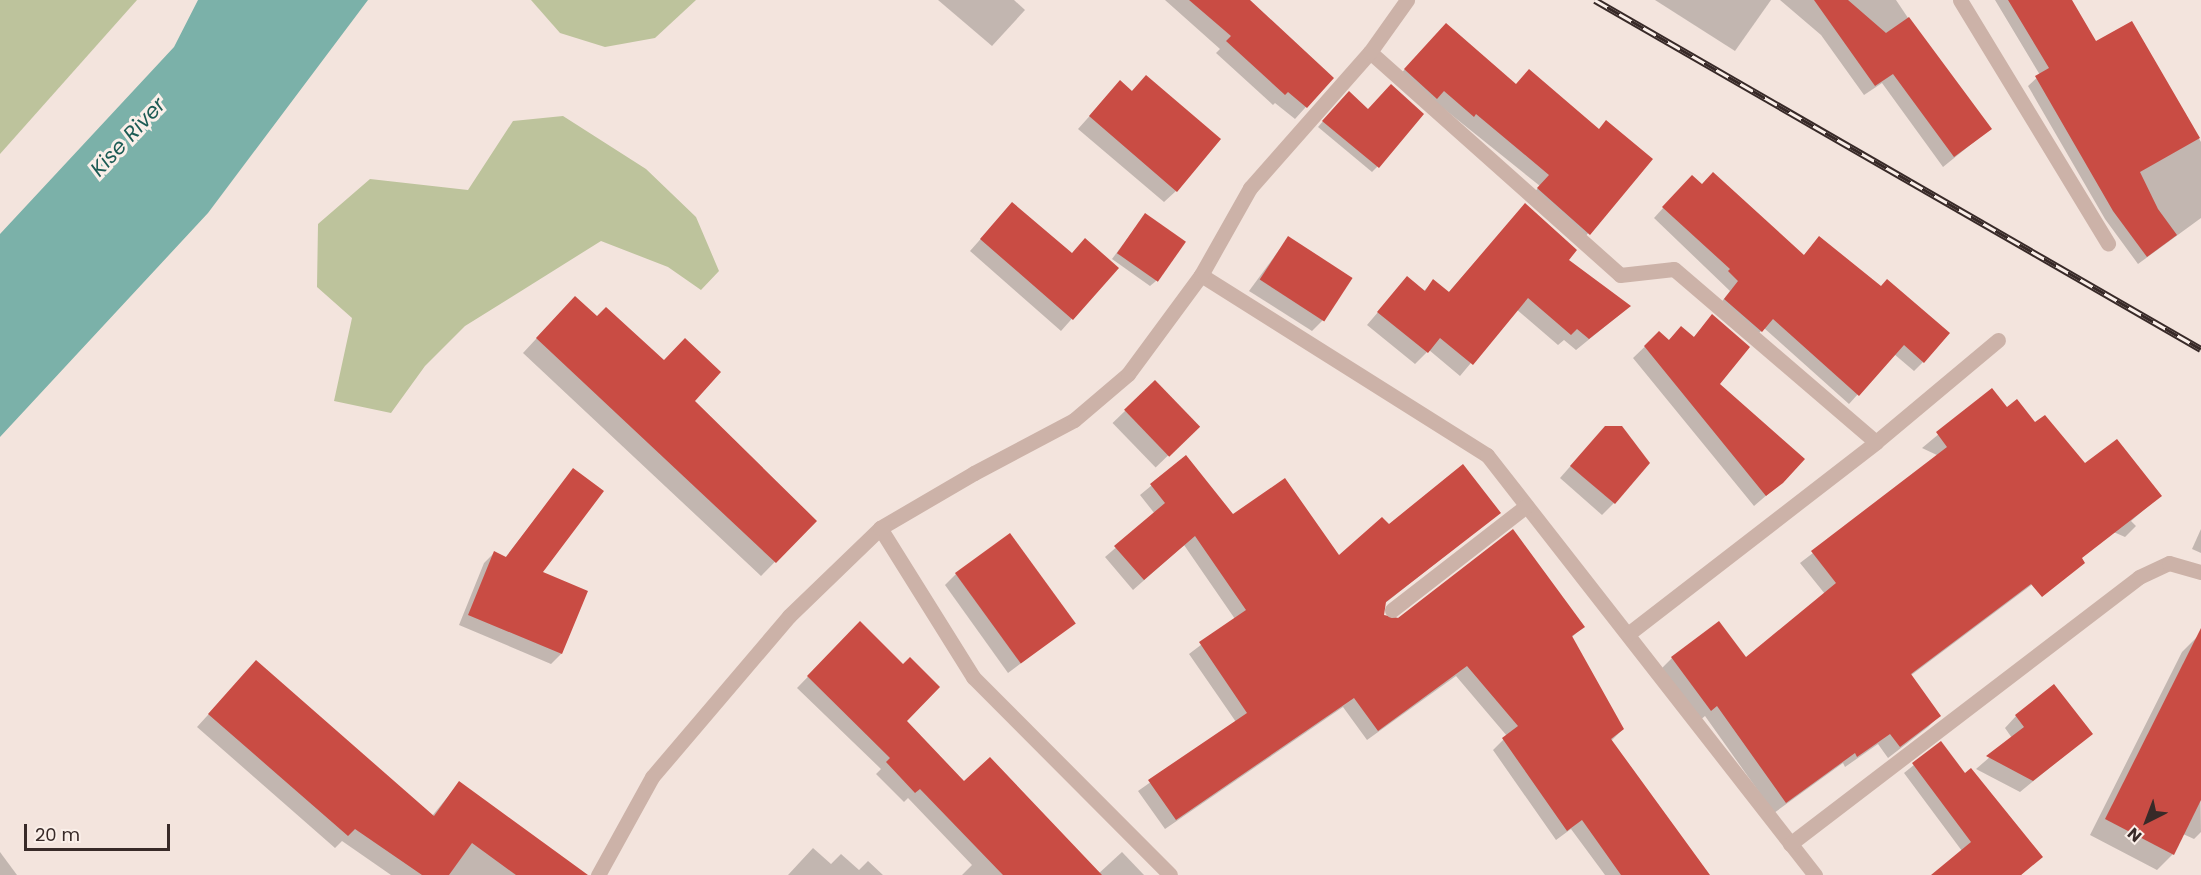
<!DOCTYPE html>
<html>
<head>
<meta charset="utf-8">
<style>
	body { margin:0 }
	#map { position:relative; width:2201px; height:875px; overflow:hidden; background:#f3e4dd; font-family:Poppins,sans-serif }
	div>[style] { position:absolute }
	.green>* { inset:0; background:#bdc39c }
	.water>* { inset:0; background:#7bb1a9 }
	.shadow>* { inset:0; background:#0003; transform-origin:0 0 }
	.building>* { inset:0; background:#c94c44; transform-origin:0 0 }
	.minor>* { height:15px; margin:-7.5px; padding:0 7.5px; transform-origin:7.5px; border-radius:7.5px; background:#ccb2a8 }
	.rail>* { height:7px; margin-top:-3.5px; transform-origin:0; background:repeating-linear-gradient(90deg,#faefe9 0 14px,#382a28 0 28px); box-sizing:border-box; border-block:2px solid #382a28 }
	span { translate:-50% -50%; white-space:nowrap; text-align:center; line-height:1.15; -webkit-text-stroke:6px #faefe9; paint-order:stroke }
	.water-label { font-size:21px; color:#1c5b54; font-style:italic }
	.north { position:absolute; left:2117px; top:791px; width:60px; height:60px; -webkit-text-stroke:4px #faefe9; paint-order:stroke; rotate:222deg; font-size:16px; font-weight:700; line-height:24px; text-align:center; color:#382a28 }
	.north::after { content:''; display:block; margin:auto; width:21px; height:27px; background:#382a28; clip-path:polygon(50% 0,100% 100%,50% 72%,0 100%) }
	.scale { position:absolute; left:24px; top:824px; width:146px; height:27px; box-sizing:border-box; border:3px solid #382a28; border-top:0; padding-left:8px; font-size:18px; line-height:21px; white-space:nowrap; color:#382a28; -webkit-text-stroke:4px #faefe9; paint-order:stroke }
</style>
</head>
<body>
<div id="map">
	<div class="green">
		<div style="clip-path:polygon(0 0,137px 0,0 154px)"></div>
		<div style="clip-path:polygon(531px 0,696px 0,655px 38px,605px 47px,560px 33px)"></div>
		<div style="clip-path:polygon(563px 116px,646px 169px,696px 217px,719px 271px,701px 290px,668px 267px,601px 241px,465px 326px,425px 366px,391px 413px,334px 401px,352px 318px,317px 287px,318px 224px,370px 179px,468px 190px,513px 121px)"></div>
	</div>
	<div class="water">
		<div style="clip-path:polygon(198px 0,368px 0,208px 213px,0 437px,0 234px,174px 47px)"></div>
	</div>
	<div class="shadow">
		<div style="clip-path:polygon(938px 0,1014px 0,1025px 10px,992px 46px)"></div>
		<div style="clip-path:polygon(1165px 0,1248px 0,1332px 78px,1295px 119px,1275px 103px,1273px 105px,1216px 53px,1220px 49px)"></div>
		<div style="clip-path:polygon(1655px 0,1771px 0,1735px 51px)"></div>
		<div style="clip-path:polygon(1780px 0,1896px 0,1949px 79px,1990px 129px,1943px 167px,1882px 83px,1864px 95px,1821px 35px)"></div>
		<div style="clip-path:polygon(1995px 0,2069px 0,2096px 43px,2131px 23px,2201px 142px,2201px 218px,2138px 264px,2105px 219px,2028px 86px,2040px 75px)"></div>
		<div style="clip-path:polygon(1436px 35px,1516px 85px,1651px 159px,1579px 244px,1528px 199px,1540px 186px,1433px 100px,1395px 80px)"></div>
		<div style="clip-path:polygon(1146px 77px,1176px 191px,1164px 202px,1078px 129px,1120px 82px,1131px 92px)"></div>
		<div style="clip-path:polygon(1343px 98px,1378px 166px,1372px 172px,1318px 127px)"></div>
		<div style="clip-path:polygon(1702px 185px,1803px 256px,1819px 238px,1881px 288px,1923px 362px,1914px 371px,1894px 354px,1849px 404px,1764px 328px,1752px 340px,1716px 309px,1730px 291px,1654px 218px,1683px 186px)"></div>
		<div style="clip-path:polygon(1525px 205px,1567px 260px,1629px 307px,1576px 350px,1564px 340px,1558px 345px,1516px 309px,1460px 376px,1429px 350px,1415px 364px,1367px 325px,1407px 278px,1424px 291px,1433px 281px,1448px 293px)"></div>
		<div style="clip-path:polygon(1145px 215px,1156px 281px,1150px 286px,1112px 259px)"></div>
		<div style="clip-path:polygon(1001px 216px,1071px 255px,1117px 268px,1061px 331px,970px 251px)"></div>
		<div style="clip-path:polygon(1288px 238px,1323px 320px,1312px 331px,1249px 291px)"></div>
		<div style="clip-path:polygon(561px 312px,596px 318px,664px 361px,692px 401px,815px 521px,761px 576px,523px 353px)"></div>
		<div style="clip-path:polygon(1712px 316px,1718px 384px,1782px 482px,1754px 506px,1633px 358px,1659px 333px,1668px 341px,1681px 328px,1693px 338px)"></div>
		<div style="left:1155px;top:382px;width:62px;height:59px;rotate:46deg"></div>
		<div style="clip-path:polygon(1992px 390px,2007px 409px,2035px 425px,2085px 465px,2160px 496px,2131px 521px,2136px 526px,2125px 537px,1965px 467px,2046px 574px,1910px 676px,1939px 716px,1928px 727px,1888px 758px,1878px 744px,1845px 767px,1843px 763px,1774px 813px,1705px 716px,1699px 721px,1661px 669px,1672px 658px,1746px 659px,1825px 594px,1800px 563px,1939px 456px,1922px 448px)"></div>
		<div style="clip-path:polygon(1605px 427px,1614px 503px,1602px 515px,1560px 478px)"></div>
		<div style="clip-path:polygon(1186px 457px,1233px 516px,1339px 558px,1389px 527px,1499px 513px,1384px 604px,1382px 617px,1583px 627px,1571px 638px,1623px 729px,1611px 741px,1707px 875px,1605px 875px,1571px 829px,1556px 840px,1493px 750px,1507px 736px,1456px 676px,1367px 740px,1343px 707px,1165px 829px,1138px 791px,1236px 722px,1189px 654px,1235px 619px,1184px 545px,1133px 590px,1105px 557px,1155px 514px,1140px 495px)"></div>
		<div style="clip-path:polygon(573px 470px,541px 573px,586px 591px,561px 654px,551px 664px,459px 625px,484px 563px,494px 553px,505px 558px)"></div>
		<div style="clip-path:polygon(2201px 529px,2201px 553px,2192px 549px)"></div>
		<div style="clip-path:polygon(956px 574px,1074px 623px,1008px 673px,945px 585px)"></div>
		<div style="clip-path:polygon(860px 623px,905px 721px,1046px 875px,962px 875px,972px 865px,908px 798px,904px 802px,876px 774px,881px 769px,797px 688px)"></div>
		<div style="clip-path:polygon(2198px 636px,2201px 832px,2194px 839px,2183px 834px,2173px 854px,2157px 870px,2090px 835px,2182px 652px)"></div>
		<div style="clip-path:polygon(256px 662px,432px 816px,459px 783px,543px 875px,391px 875px,342px 841px,335px 848px,197px 727px)"></div>
		<div style="clip-path:polygon(2016px 716px,2091px 734px,2020px 792px,1976px 769px,2012px 738px,2005px 728px)"></div>
		<div style="clip-path:polygon(1941px 743px,1965px 775px,2041px 857px,2021px 875px,1932px 875px,1962px 851px,1904px 773px)"></div>
		<div style="clip-path:polygon(813px 848px,831px 864px,841px 854px,859px 870px,868px 861px,883px 875px,788px 875px)"></div>
		<div style="clip-path:polygon(0 852px,17px 875px,0 875px)"></div>
		<div style="clip-path:polygon(1122px 852px,1144px 875px,1097px 875px)"></div>
	</div>
	<div class="building">
		<div style="clip-path:polygon(1189px 0,1250px 0,1334px 78px,1307px 108px,1288px 92px,1285px 95px,1226px 41px,1231px 36px)"></div>
		<div style="clip-path:polygon(1814px 0,1848px 0,1886px 33px,1909px 17px,1992px 129px,1954px 157px,1893px 74px,1875px 86px)"></div>
		<div style="clip-path:polygon(2008px 0,2072px 0,2096px 41px,2132px 21px,2200px 138px,2140px 172px,2158px 209px,2177px 235px,2147px 257px,2113px 211px,2035px 76px,2049px 68px)"></div>
		<div style="clip-path:polygon(1446px 23px,1516px 84px,1529px 69px,1599px 129px,1606px 120px,1653px 159px,1590px 235px,1537px 188px,1549px 175px,1476px 114px,1474px 117px,1444px 91px,1437px 99px,1404px 69px)"></div>
		<div style="clip-path:polygon(1146px 75px,1221px 139px,1177px 192px,1089px 116px,1120px 80px,1132px 91px)"></div>
		<div style="clip-path:polygon(1391px 84px,1424px 114px,1379px 168px,1322px 121px,1349px 91px,1368px 109px)"></div>
		<div style="clip-path:polygon(1713px 172px,1804px 255px,1819px 236px,1881px 286px,1887px 279px,1950px 333px,1924px 363px,1904px 345px,1859px 396px,1773px 319px,1762px 332px,1724px 299px,1738px 281px,1728px 271px,1730px 269px,1662px 207px,1692px 175px,1702px 184px)"></div>
		<div style="clip-path:polygon(1012px 202px,1072px 253px,1085px 238px,1119px 268px,1073px 320px,980px 239px)"></div>
		<div style="clip-path:polygon(1525px 203px,1577px 250px,1569px 260px,1631px 306px,1589px 339px,1577px 329px,1571px 335px,1528px 298px,1473px 365px,1440px 338px,1428px 353px,1377px 312px,1407px 276px,1425px 291px,1433px 279px,1449px 292px)"></div>
		<div style="left:1145px;top:213px;width:50px;height:49px;rotate:35deg"></div>
		<div style="left:1288px;top:236px;width:77px;height:52px;rotate:33deg"></div>
		<div style="clip-path:polygon(575px 296px,597px 316px,606px 307px,664px 360px,685px 338px,721px 372px,695px 401px,817px 521px,776px 563px,536px 338px)"></div>
		<div style="clip-path:polygon(1712px 314px,1750px 347px,1720px 384px,1805px 459px,1783px 483px,1766px 496px,1644px 346px,1659px 331px,1669px 340px,1681px 326px,1694px 337px)"></div>
		<div style="left:1155px;top:380px;width:65px;height:43px;rotate:46deg"></div>
		<div style="clip-path:polygon(1992px 388px,2007px 407px,2017px 399px,2035px 422px,2045px 415px,2085px 463px,2117px 439px,2162px 496px,2082px 558px,2085px 563px,2042px 597px,2031px 584px,1911px 674px,1941px 716px,1900px 747px,1890px 734px,1857px 757px,1855px 753px,1786px 803px,1717px 706px,1711px 711px,1671px 657px,1719px 621px,1746px 657px,1836px 583px,1811px 551px,1947px 447px,1936px 432px)"></div>
		<div style="clip-path:polygon(1605px 426px,1622px 426px,1650px 463px,1615px 504px,1570px 466px)"></div>
		<div style="clip-path:polygon(1186px 455px,1233px 514px,1285px 478px,1339px 555px,1382px 517px,1389px 524px,1463px 464px,1501px 513px,1386px 602px,1384px 615px,1398px 618px,1513px 529px,1585px 627px,1572px 636px,1624px 729px,1611px 739px,1710px 875px,1621px 875px,1582px 820px,1567px 831px,1502px 738px,1518px 726px,1467px 666px,1378px 731px,1354px 698px,1176px 820px,1148px 780px,1247px 713px,1199px 642px,1246px 610px,1195px 536px,1144px 580px,1114px 546px,1165px 503px,1150px 484px)"></div>
		<div style="clip-path:polygon(573px 468px,604px 491px,543px 572px,588px 591px,562px 654px,468px 615px,494px 551px,506px 557px)"></div>
		<div style="left:1010px;top:533px;width:112px;height:68px;rotate:54deg"></div>
		<div style="clip-path:polygon(860px 621px,903px 664px,910px 657px,940px 687px,907px 721px,964px 781px,990px 757px,1102px 875px,1003px 875px,920px 789px,915px 793px,886px 762px,890px 758px,807px 676px)"></div>
		<div style="clip-path:polygon(2201px 628px,2201px 800px,2174px 855px,2105px 819px)"></div>
		<div style="clip-path:polygon(256px 660px,434px 816px,459px 781px,588px 875px,516px 875px,472px 843px,449px 875px,422px 875px,355px 829px,348px 836px,208px 714px)"></div>
		<div style="clip-path:polygon(2054px 684px,2093px 734px,2033px 781px,1986px 756px,2024px 727px,2015px 715px)"></div>
		<div style="clip-path:polygon(1941px 741px,1965px 773px,1971px 768px,2043px 857px,2021px 875px,1931px 875px,1971px 842px,1912px 763px)"></div>
	</div>
	<div class="minor">
		<div style="left:1960px;top:0;width:285px;rotate:58.7deg"></div>
		<div style="left:1370px;top:52px;width:335px;rotate:41.7deg"></div>
		<div style="left:1620px;top:275px;width:54px;rotate:-6.3deg"></div>
		<div style="left:1674px;top:269px;width:266px;rotate:40.6deg"></div>
		<div style="left:1201px;top:275px;width:338px;rotate:32.2deg"></div>
		<div style="left:1487px;top:455px;width:533px;rotate:52.01deg"></div>
		<div style="left:880px;top:528px;width:176px;rotate:58deg"></div>
		<div style="left:973px;top:677px;width:279px;rotate:45.1deg"></div>
		<div style="left:1392px;top:610px;width:170px;rotate:-37.8deg"></div>
		<div style="left:1628px;top:634px;width:314px;rotate:-37.7deg"></div>
		<div style="left:1876px;top:442px;width:159px;rotate:-39.9deg"></div>
		<div style="left:1790px;top:844px;width:439px;rotate:-37.4deg"></div>
		<div style="left:2139px;top:577px;width:33px;rotate:-25deg"></div>
		<div style="left:2169px;top:563px;width:33px;rotate:16deg"></div>
		<div style="left:598px;top:875px;width:112px;rotate:-61.1deg"></div>
		<div style="left:652px;top:777px;width:211px;rotate:-49.6deg"></div>
		<div style="left:789px;top:616px;width:127px;rotate:-44deg"></div>
		<div style="left:880px;top:528px;width:109px;rotate:-30.3deg"></div>
		<div style="left:974px;top:473px;width:113px;rotate:-27.9deg"></div>
		<div style="left:1074px;top:420px;width:71px;rotate:-40.4deg"></div>
		<div style="left:1128px;top:374px;width:123px;rotate:-53.6deg"></div>
		<div style="left:1201px;top:275px;width:100px;rotate:-60.6deg"></div>
		<div style="left:1250px;top:188px;width:181px;rotate:-48.6deg"></div>
		<div style="left:1370px;top:52px;width:64px;rotate:-54.6deg"></div>
	</div>
	<div class="rail">
		<div style="left:1595px;top:0;width:699px;rotate:29.94deg"></div>
	</div>
	<div class="water-label">
		<span style="left:128px;top:137px;rotate:-47deg">Kise River</span>
	</div>
	<div class="north">N</div>
	<div class="scale">20 m</div>
</div>
</body>
</html>
